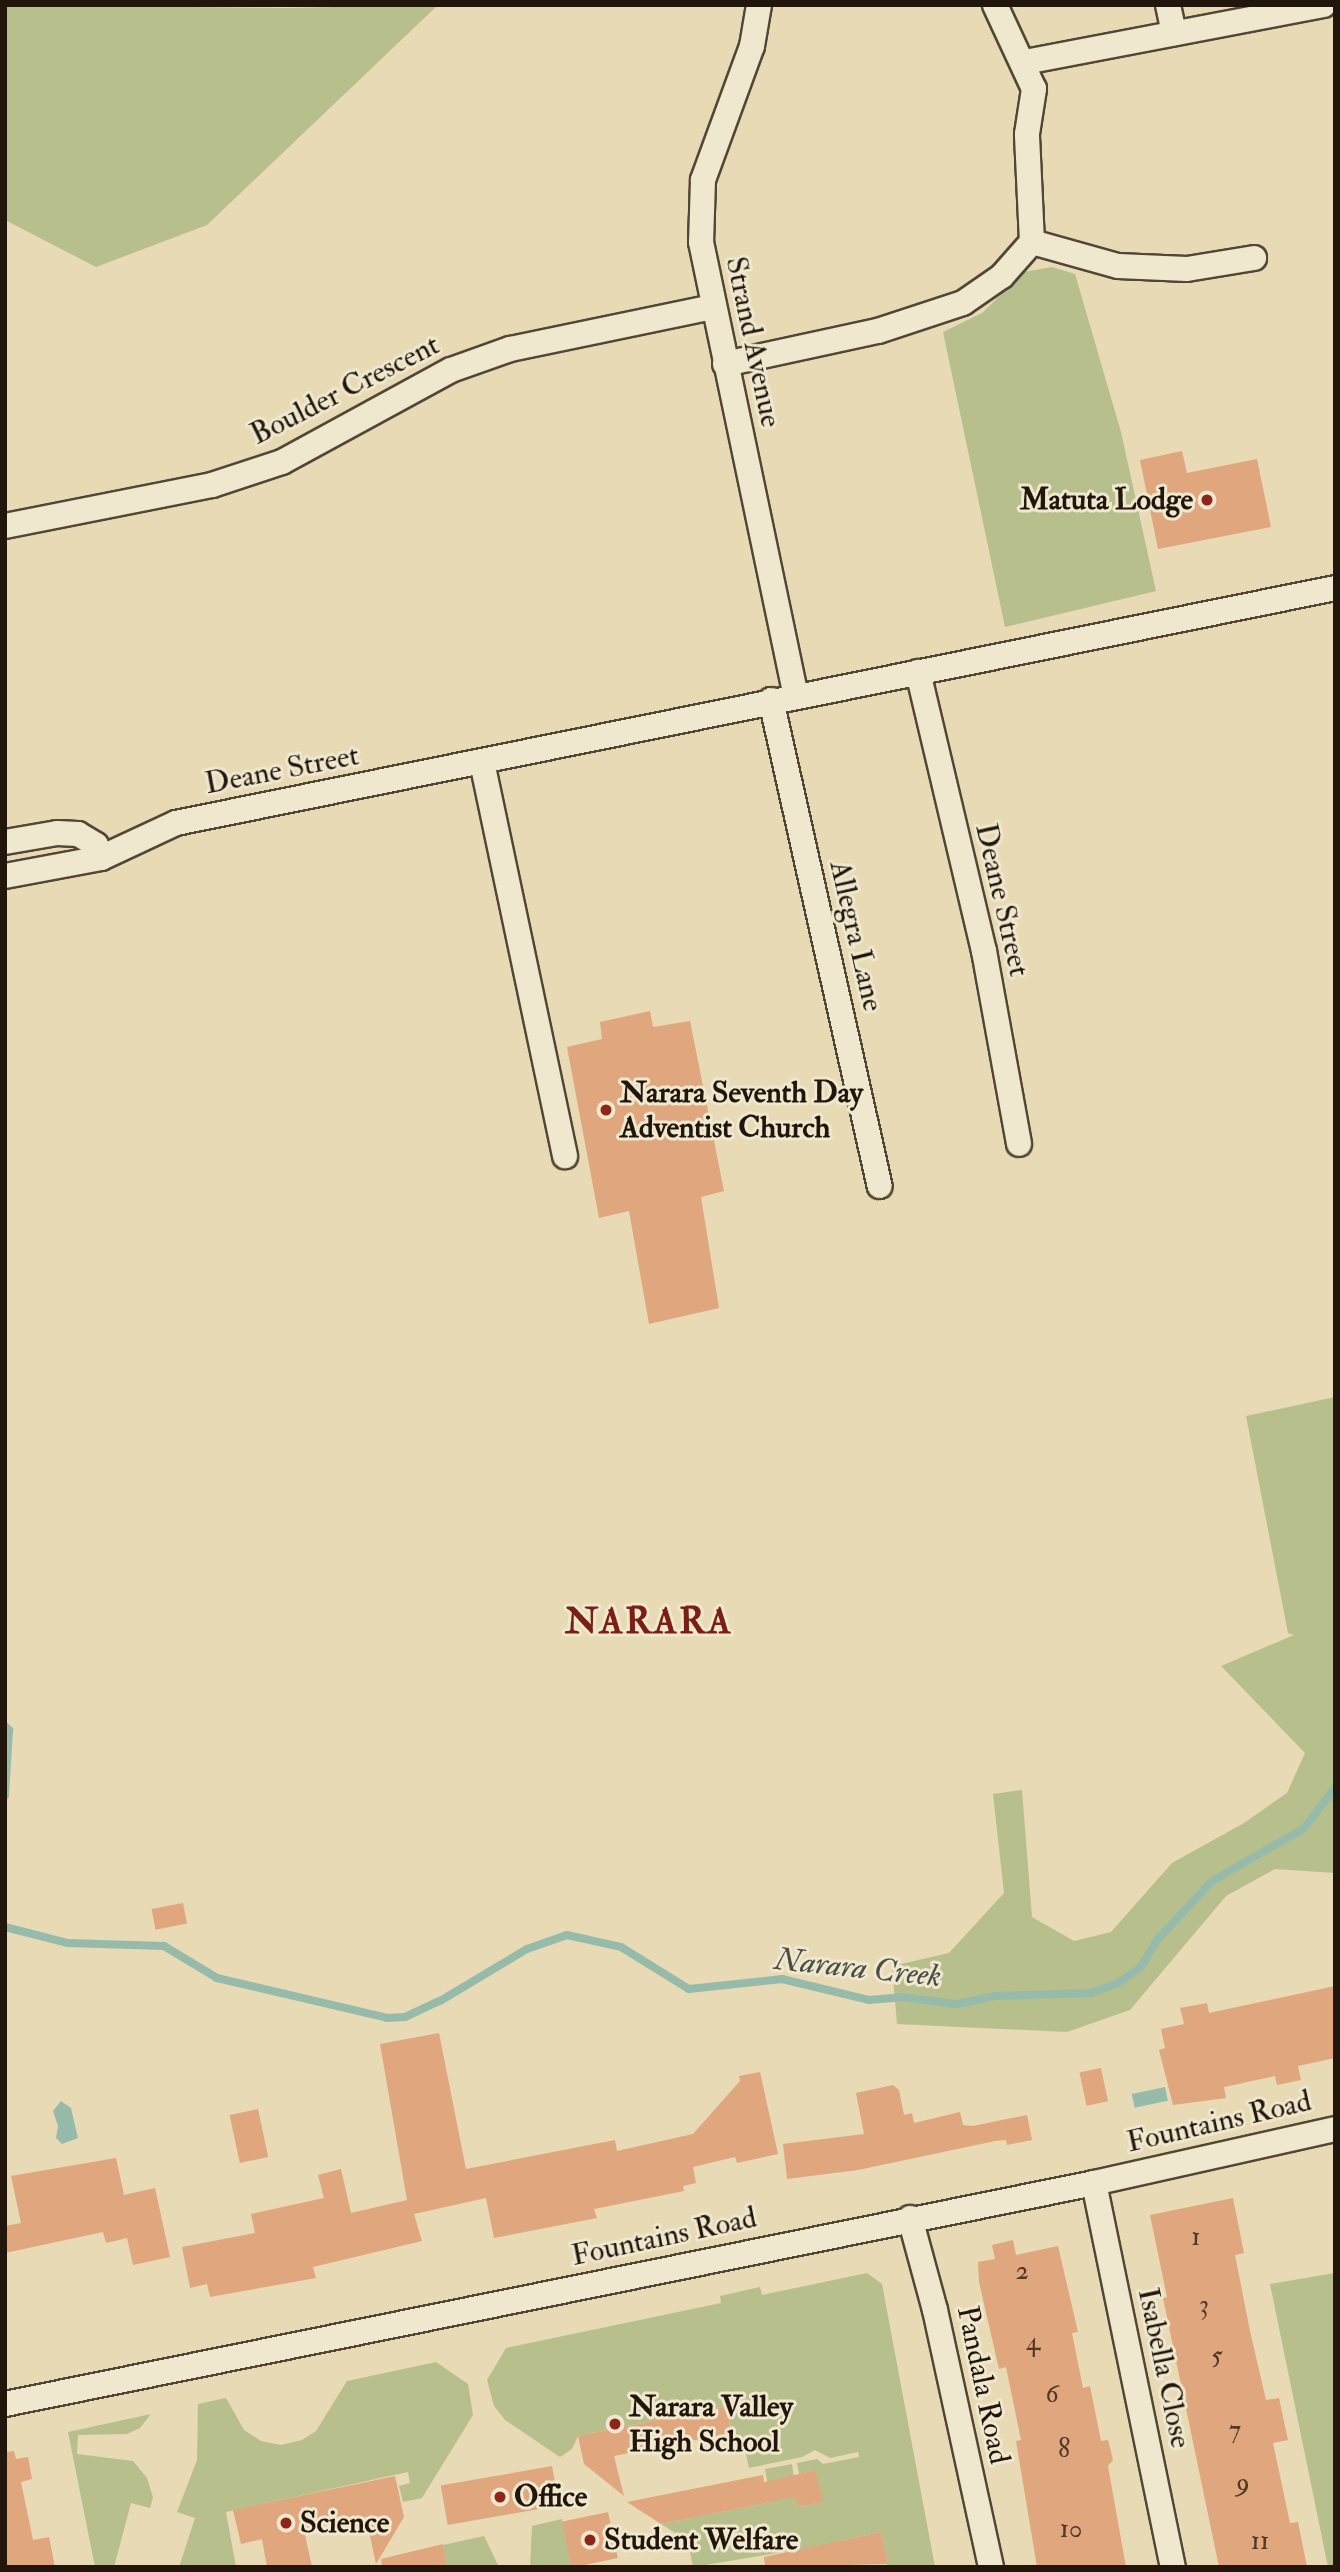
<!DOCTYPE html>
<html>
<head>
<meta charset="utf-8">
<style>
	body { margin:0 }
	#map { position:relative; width:1340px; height:2572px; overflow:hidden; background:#e7dab4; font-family:"IM FELL Double Pica",serif }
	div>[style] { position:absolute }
	.green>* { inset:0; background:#b7bf8c }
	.water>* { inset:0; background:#97bbab; transform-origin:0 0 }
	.stream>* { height:8px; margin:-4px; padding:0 4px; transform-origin:4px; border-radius:4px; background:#97bbab }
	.building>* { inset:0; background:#e0a67d; transform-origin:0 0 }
	.roads { filter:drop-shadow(2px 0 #524636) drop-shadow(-2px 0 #524636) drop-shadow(0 2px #524636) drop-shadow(0 -2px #524636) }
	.street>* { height:24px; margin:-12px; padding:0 12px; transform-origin:12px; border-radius:12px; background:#efe7ce }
	.dots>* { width:19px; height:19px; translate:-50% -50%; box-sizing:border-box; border:4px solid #efe7ce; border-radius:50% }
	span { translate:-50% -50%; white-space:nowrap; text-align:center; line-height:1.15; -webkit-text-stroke:6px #efe7ce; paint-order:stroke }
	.number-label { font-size:26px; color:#513928 }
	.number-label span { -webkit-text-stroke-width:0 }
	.street-label { font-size:30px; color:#21150c }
	.poi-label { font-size:30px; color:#21150c; font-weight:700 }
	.right { translate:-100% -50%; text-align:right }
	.left { translate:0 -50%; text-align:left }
	.water-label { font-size:32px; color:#4a4f44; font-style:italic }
	.district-label { font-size:37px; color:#7a1f14; font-weight:700; letter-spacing:2px }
	.frame { position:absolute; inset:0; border:7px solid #21150c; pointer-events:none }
</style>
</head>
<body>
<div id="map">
	<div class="green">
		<div style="clip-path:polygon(5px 5px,286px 8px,438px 5px,207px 225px,96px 267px,5px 220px)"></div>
		<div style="clip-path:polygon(1052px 267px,1075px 274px,1121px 432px,1156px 591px,1005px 627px,943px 332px,982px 313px,1024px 272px)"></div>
		<div style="clip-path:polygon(1335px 1397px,1335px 1873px,1275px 1869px,1226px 1896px,1130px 2010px,1067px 2032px,897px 2024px,892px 1966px,949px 1953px,1004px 1893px,993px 1794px,1022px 1790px,1032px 1917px,1074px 1941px,1111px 1932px,1172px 1863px,1244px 1823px,1287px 1793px,1305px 1753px,1221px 1666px,1294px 1635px,1288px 1633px,1246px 1416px)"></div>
		<div style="clip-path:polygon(867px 2273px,882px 2284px,935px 2567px,881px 2567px,888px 2564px,881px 2532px,839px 2541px,844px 2567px,836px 2567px,831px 2544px,693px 2567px,688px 2541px,661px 2524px,771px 2502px,765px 2469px,792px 2464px,798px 2507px,822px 2502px,816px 2470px,799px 2474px,797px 2463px,817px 2459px,823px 2464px,859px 2457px,858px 2452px,830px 2458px,815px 2450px,802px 2457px,749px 2468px,743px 2441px,734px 2443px,726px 2406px,578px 2436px,572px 2449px,560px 2457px,505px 2420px,494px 2406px,487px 2380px,506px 2348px,721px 2303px,720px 2296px,760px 2287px,762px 2295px)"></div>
		<div style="clip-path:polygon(1335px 2273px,1335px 2567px,1328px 2567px,1270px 2284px)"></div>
		<div style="clip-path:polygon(436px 2362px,468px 2384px,473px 2415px,422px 2498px,403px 2502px,399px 2486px,410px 2483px,408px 2472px,226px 2512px,236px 2567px,179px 2567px,195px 2518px,177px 2512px,197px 2460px,198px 2404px,226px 2398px,244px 2430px,261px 2441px,281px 2445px,302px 2440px,316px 2431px,347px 2381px)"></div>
		<div style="clip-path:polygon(151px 2414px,140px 2428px,127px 2434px,78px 2435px,77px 2454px,133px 2461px,147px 2478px,153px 2497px,150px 2508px,131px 2503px,114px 2567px,95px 2567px,68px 2432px)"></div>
		<div style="clip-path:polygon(562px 2519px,572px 2567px,530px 2567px,532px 2526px)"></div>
		<div style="clip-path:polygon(484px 2536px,499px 2567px,447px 2567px,443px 2545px)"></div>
	</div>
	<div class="water">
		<div style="left:1165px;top:2087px;width:14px;height:34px;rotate:78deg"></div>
		<div style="clip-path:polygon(61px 2101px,71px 2108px,78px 2138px,62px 2144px,56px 2138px,58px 2126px,53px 2111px)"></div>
	</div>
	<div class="stream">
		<div style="left:5px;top:1726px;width:6px;rotate:45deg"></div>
		<div style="left:9px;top:1730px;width:66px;rotate:93.5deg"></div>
		<div style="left:5px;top:1927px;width:65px;rotate:14.3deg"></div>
		<div style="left:68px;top:1943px;width:96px;rotate:1.8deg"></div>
		<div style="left:164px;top:1946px;width:62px;rotate:31.1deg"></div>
		<div style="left:217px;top:1978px;width:175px;rotate:13.2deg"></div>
		<div style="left:387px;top:2018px;width:18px;rotate:-3deg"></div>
		<div style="left:405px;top:2017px;width:38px;rotate:-25deg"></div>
		<div style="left:440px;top:2001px;width:101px;rotate:-30.9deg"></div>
		<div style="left:527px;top:1949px;width:42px;rotate:-19.3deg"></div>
		<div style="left:567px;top:1935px;width:55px;rotate:12.5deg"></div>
		<div style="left:621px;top:1947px;width:80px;rotate:31.7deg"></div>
		<div style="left:689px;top:1989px;width:94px;rotate:-6.1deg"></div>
		<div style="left:782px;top:1979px;width:89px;rotate:13.6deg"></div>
		<div style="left:869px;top:2000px;width:32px;rotate:-5deg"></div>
		<div style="left:901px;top:1997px;width:56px;rotate:7.1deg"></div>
		<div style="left:957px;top:2004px;width:40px;rotate:-12deg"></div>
		<div style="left:996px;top:1996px;width:95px;rotate:-1.8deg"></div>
		<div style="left:1091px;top:1993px;width:29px;rotate:-20deg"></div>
		<div style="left:1118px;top:1983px;width:28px;rotate:-35deg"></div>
		<div style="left:1141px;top:1967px;width:33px;rotate:-59deg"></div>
		<div style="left:1158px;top:1939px;width:79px;rotate:-47deg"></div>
		<div style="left:1212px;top:1881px;width:106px;rotate:-29.9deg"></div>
		<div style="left:1304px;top:1828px;width:51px;rotate:-52.2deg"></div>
	</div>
	<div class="building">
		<div style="clip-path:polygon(1182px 451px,1187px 473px,1257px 459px,1271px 527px,1158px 549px,1140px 460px)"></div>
		<div style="clip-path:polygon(650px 1011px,653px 1027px,690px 1021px,724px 1191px,701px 1197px,719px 1308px,649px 1324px,629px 1211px,599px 1218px,567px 1047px,602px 1039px,600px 1022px)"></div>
		<div style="left:183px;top:1903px;width:21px;height:32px;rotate:79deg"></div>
		<div style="clip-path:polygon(1335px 1986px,1335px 2058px,1298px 2066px,1301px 2080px,1277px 2085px,1275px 2076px,1224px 2087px,1226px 2098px,1173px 2105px,1159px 2050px,1165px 2048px,1161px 2029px,1184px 2024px,1180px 2008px,1207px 2003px,1209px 2013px)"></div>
		<div style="clip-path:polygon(439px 2033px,466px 2169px,615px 2140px,617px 2151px,693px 2134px,740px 2081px,739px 2076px,760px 2072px,778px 2154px,737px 2163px,735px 2157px,693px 2167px,696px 2183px,683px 2186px,684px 2191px,594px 2209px,597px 2218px,494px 2238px,486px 2198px,414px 2214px,422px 2241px,313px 2267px,316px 2278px,210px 2297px,207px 2284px,190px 2288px,182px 2247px,255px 2233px,251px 2214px,324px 2198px,318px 2175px,341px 2169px,351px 2213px,407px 2200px,380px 2044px)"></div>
		<div style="left:1101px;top:2068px;width:34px;height:22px;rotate:78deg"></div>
		<div style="clip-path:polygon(893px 2085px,899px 2090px,904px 2115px,912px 2113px,914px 2123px,960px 2112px,963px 2125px,973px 2126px,1027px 2115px,1032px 2140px,1007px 2145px,1006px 2140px,995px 2141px,858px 2170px,787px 2179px,783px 2144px,864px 2134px,856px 2093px)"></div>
		<div style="left:258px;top:2109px;width:49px;height:29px;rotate:78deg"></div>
		<div style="clip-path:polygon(116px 2158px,124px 2195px,155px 2188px,170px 2257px,133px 2265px,127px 2238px,106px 2243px,103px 2232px,5px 2253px,5px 2226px,21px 2223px,11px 2176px)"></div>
		<div style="clip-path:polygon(1233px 2198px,1244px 2253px,1235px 2255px,1250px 2331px,1266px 2400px,1279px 2398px,1288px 2440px,1273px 2443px,1290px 2523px,1298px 2522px,1307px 2567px,1219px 2567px,1163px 2298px,1167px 2297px,1150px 2215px)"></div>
		<div style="clip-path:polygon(1013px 2240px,1016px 2255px,1058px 2246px,1078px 2332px,1072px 2333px,1083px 2388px,1090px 2386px,1101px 2441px,1108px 2440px,1113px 2460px,1108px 2466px,1126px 2567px,1037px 2567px,1016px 2441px,1021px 2440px,1006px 2367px,999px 2369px,979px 2282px,978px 2262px,995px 2259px,992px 2245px)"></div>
		<div style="clip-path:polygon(727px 2406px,731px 2433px,614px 2456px,624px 2496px,584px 2464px,578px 2436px)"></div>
		<div style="clip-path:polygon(14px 2451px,16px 2459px,28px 2457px,32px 2479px,21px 2482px,33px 2540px,49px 2537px,55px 2567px,5px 2567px,5px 2452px)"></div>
		<div style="left:552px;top:2466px;width:40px;height:113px;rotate:80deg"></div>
		<div style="clip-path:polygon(816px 2470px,823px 2502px,798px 2507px,796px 2497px,661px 2524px,627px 2502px,763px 2475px,764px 2482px)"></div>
		<div style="clip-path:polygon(395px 2476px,404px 2517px,376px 2564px,366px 2517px,304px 2530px,312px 2567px,267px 2567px,262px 2539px,241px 2544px,233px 2510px)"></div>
		<div style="left:608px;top:2512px;width:47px;height:47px;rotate:78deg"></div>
		<div style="clip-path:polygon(881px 2532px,888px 2564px,765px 2567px,764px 2557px)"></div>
		<div style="clip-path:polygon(443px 2544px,447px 2567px,382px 2567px,381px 2559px)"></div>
	</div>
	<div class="roads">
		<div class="street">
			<div style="left:759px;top:5px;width:42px;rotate:99.7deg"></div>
			<div style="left:752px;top:46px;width:143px;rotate:110.1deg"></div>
			<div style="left:703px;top:180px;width:62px;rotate:91.8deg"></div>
			<div style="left:701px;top:242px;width:464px;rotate:78.2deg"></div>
			<div style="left:1168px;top:5px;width:29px;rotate:78deg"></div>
			<div style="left:1025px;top:62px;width:304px;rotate:-10.8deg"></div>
			<div style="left:1032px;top:242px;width:89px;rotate:15.6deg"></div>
			<div style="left:1118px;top:266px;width:69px;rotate:2.5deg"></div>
			<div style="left:1187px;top:269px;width:68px;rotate:-9.3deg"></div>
			<div style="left:725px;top:364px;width:157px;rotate:-12.2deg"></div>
			<div style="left:878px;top:331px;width:89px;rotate:-18.2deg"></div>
			<div style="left:963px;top:303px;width:47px;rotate:-34.7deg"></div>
			<div style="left:1002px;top:276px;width:45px;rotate:-48.6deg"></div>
			<div style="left:1032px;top:242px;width:108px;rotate:-92.7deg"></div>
			<div style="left:1027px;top:134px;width:46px;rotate:-81.2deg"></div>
			<div style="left:1034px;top:89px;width:93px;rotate:-114.9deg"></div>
			<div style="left:5px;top:526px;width:211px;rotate:-11.2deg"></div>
			<div style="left:212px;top:485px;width:74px;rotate:-18.2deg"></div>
			<div style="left:282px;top:462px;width:192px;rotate:-28.6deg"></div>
			<div style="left:451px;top:370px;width:63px;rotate:-19.6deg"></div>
			<div style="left:510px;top:349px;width:206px;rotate:-11.7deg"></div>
			<div style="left:918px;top:672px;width:287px;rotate:76.7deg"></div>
			<div style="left:984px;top:951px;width:196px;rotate:79.7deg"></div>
			<div style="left:771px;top:700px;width:498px;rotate:77.4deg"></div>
			<div style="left:482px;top:762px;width:403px;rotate:78.1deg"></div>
			<div style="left:5px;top:842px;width:53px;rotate:-9.8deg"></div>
			<div style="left:57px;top:833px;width:21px;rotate:3deg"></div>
			<div style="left:78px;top:834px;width:21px;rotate:31deg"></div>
			<div style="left:96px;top:845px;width:14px;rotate:69deg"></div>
			<div style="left:5px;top:876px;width:98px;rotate:-10.6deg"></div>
			<div style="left:101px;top:858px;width:83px;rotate:-25deg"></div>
			<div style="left:176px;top:823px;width:1183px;rotate:-11.46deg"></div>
			<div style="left:1094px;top:2183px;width:392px;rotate:78.4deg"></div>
			<div style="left:910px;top:2218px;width:95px;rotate:74.8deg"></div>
			<div style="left:935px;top:2310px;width:263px;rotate:77.7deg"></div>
			<div style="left:5px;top:2404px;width:1111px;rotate:-11.47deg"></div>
			<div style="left:1094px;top:2183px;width:247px;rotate:-12.6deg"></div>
		</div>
	</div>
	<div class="dots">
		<div style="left:1207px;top:500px;background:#8f2418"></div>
		<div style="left:606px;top:1110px;background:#8f2418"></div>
		<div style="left:615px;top:2424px;background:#8f2418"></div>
		<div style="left:500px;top:2497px;background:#8f2418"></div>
		<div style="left:286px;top:2523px;background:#8f2418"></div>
		<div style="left:590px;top:2540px;background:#8f2418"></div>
	</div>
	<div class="number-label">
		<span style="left:1196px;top:2238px">1</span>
		<span style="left:1022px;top:2272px">2</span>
		<span style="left:1204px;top:2306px">3</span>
		<span style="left:1033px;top:2343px">4</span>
		<span style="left:1217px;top:2357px">5</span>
		<span style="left:1052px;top:2395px">6</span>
		<span style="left:1235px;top:2431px">7</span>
		<span style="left:1064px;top:2450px">8</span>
		<span style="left:1243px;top:2484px">9</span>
		<span style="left:1071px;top:2530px">10</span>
		<span style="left:1260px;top:2542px">11</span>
	</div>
	<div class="street-label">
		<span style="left:753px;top:342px;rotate:78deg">Strand Avenue</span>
		<span style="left:345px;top:390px;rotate:-27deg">Boulder Crescent</span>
		<span style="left:282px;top:770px;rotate:-11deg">Deane Street</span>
		<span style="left:1002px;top:900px;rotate:77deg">Deane Street</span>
		<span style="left:856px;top:936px;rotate:77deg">Allegra Lane</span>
		<span style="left:1219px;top:2122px;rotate:-13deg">Fountains Road</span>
		<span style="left:664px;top:2237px;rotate:-12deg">Fountains Road</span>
		<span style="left:1164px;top:2368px;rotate:78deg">Isabella Close</span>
		<span style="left:983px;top:2385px;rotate:78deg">Pandala Road</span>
	</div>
	<div class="poi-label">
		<span class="right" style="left:1193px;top:500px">Matuta Lodge</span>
		<span class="left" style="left:620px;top:1110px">Narara Seventh Day<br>Adventist Church</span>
		<span class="left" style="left:629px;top:2424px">Narara Valley<br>High School</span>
		<span class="left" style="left:514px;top:2497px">Office</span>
		<span class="left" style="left:300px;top:2523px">Science</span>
		<span class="left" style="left:604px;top:2540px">Student Welfare</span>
	</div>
	<div class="water-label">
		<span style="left:858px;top:1968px;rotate:6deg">Narara Creek</span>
	</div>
	<div class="district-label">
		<span style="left:649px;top:1622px">NARARA</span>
	</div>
	<div class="frame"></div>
</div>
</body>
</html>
